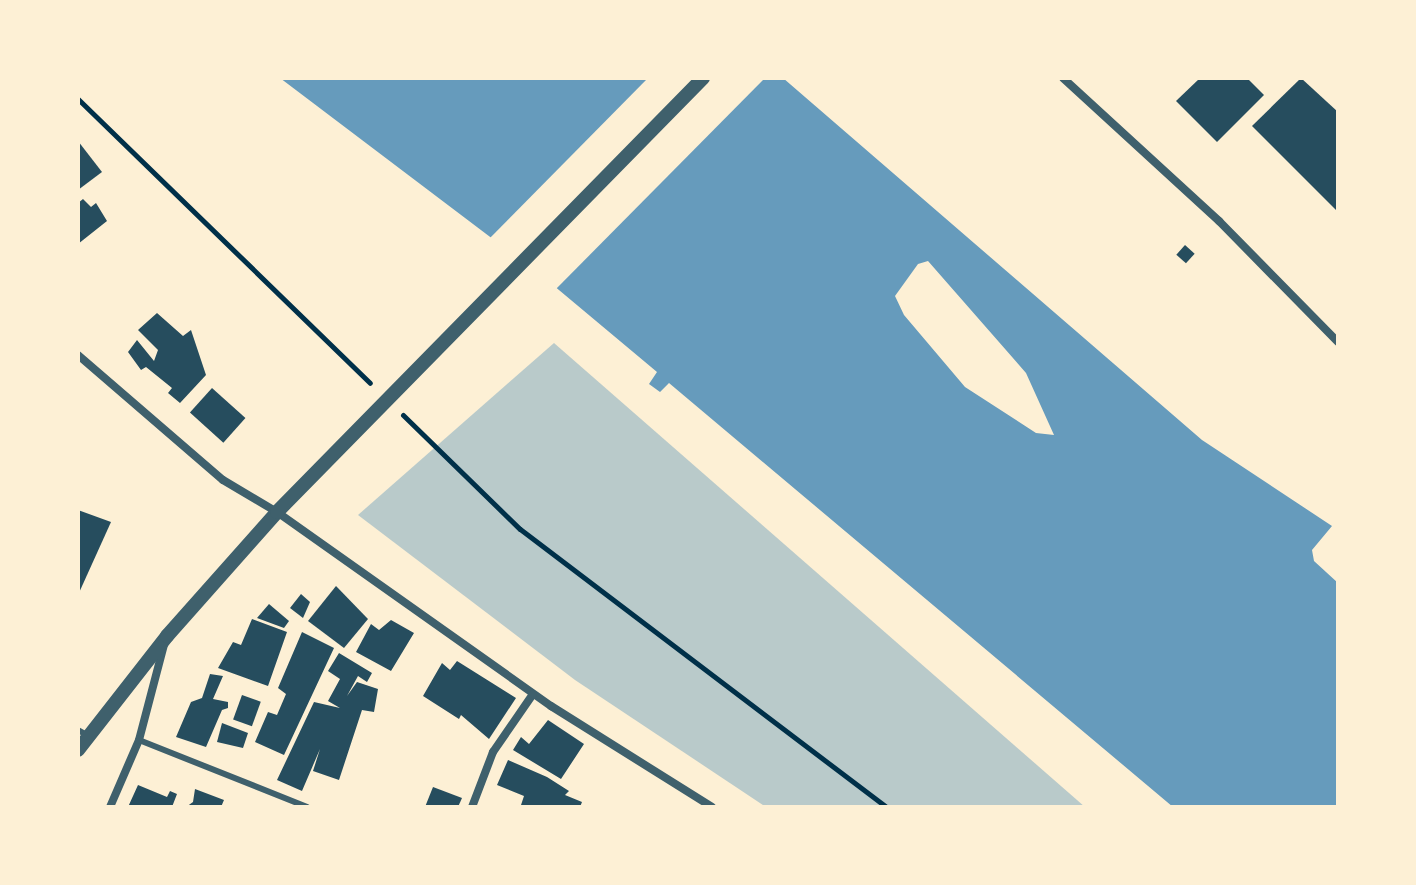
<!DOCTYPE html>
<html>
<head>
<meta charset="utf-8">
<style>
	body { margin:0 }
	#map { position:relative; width:1416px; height:885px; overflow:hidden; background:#fdf0d5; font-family:"Open Sans",sans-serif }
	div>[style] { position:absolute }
	.green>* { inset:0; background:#b9caca }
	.water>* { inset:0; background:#669bbc }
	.pier>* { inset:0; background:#fdf0d5 }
	.building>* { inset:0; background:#264d5e; transform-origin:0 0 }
	.path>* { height:5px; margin:-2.5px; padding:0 2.5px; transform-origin:2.5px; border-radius:2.5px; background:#003049 }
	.service>* { height:6px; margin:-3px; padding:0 3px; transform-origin:3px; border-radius:3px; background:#3f606c }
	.minor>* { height:8px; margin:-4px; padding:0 4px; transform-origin:4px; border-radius:4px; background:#3f606c }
	.tertiary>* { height:14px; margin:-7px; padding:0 7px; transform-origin:7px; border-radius:7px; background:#3f606c }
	span { translate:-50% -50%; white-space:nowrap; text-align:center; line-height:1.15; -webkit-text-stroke:6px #fdf0d5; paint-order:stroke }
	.frame { position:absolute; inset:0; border:80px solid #fdf0d5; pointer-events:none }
</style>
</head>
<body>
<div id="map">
	<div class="green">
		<div style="clip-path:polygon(554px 343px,1085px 807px,766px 807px,575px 680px,358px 515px)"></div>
	</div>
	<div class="water">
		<div style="clip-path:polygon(evenodd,280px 78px,783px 78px,1202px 440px,1332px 526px,1312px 550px,1314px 561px,1338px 583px,1338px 807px,1173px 807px,669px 383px,660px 392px,649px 384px,657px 372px,547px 280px,280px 78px,928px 261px,1026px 373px,1054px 435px,1036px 433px,965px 387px,904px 315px,895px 296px,918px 264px,928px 261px)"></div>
	</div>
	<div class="pier">
		<div style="clip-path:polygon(648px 78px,765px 78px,554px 291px,488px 240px)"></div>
	</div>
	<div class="building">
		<div style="clip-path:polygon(1200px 78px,1247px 78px,1264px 95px,1217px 142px,1176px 101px)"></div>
		<div style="clip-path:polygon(1301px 78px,1338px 112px,1338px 212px,1252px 126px)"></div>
		<div style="clip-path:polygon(78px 141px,102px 172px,78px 190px)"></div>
		<div style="clip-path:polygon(83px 199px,91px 207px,96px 203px,107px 221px,78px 244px,78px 203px)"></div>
		<div style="left:1185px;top:245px;width:13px;height:13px;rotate:42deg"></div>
		<div style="clip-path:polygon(157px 313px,183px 336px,191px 330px,206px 375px,180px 403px,168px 393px,172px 388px,146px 367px,141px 370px,128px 352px,137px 340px,154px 361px,158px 350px,138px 330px)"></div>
		<div style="left:212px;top:388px;width:45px;height:33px;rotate:42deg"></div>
		<div style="clip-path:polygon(78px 510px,111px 522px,78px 595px)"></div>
		<div style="clip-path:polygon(336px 586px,368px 619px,344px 648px,308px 621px)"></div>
		<div style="clip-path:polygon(301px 594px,310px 602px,303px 618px,290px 608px)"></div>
		<div style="clip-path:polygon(269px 604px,289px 621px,284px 628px,257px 618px)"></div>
		<div style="clip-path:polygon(252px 619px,287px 632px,268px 686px,218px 668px,233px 642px,241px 645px)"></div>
		<div style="clip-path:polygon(391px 620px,414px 633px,391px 671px,356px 652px,371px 624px,379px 630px)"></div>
		<div style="clip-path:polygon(302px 632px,334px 648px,284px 755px,255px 742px,268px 712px,277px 715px,286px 694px,278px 688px)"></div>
		<div style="clip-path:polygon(339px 653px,372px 673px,367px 682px,358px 676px,347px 696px,357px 682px,378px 689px,374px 712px,362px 710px,339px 780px,313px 771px,320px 749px,302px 791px,277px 780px,314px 702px,340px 708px,328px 701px,340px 679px,328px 671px)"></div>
		<div style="clip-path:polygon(457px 661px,516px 698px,489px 739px,461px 715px,459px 719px,423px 696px,442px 663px,450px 670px)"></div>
		<div style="clip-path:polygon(210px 674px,223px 676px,213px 699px,228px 702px,228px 708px,222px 710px,206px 747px,176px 737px,191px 702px,202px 698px)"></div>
		<div style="left:242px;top:695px;width:20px;height:26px;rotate:20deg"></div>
		<div style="clip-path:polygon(548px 720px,584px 744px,561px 779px,513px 750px,521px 737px,529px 744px)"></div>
		<div style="clip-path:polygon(222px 723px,248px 733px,243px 748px,217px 742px)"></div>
		<div style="clip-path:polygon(508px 760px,547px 777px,569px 791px,565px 795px,582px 802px,580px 807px,511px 807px,521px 805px,524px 796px,497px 785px)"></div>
		<div style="clip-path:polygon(138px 785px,167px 797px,170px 791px,177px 794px,172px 807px,128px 807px)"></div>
		<div style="clip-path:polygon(433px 787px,462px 798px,458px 807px,425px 807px)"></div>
		<div style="clip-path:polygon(195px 789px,224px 800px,221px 807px,186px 807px,193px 802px)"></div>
	</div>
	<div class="path">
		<div style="left:78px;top:99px;width:407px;rotate:44.2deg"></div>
		<div style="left:403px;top:415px;width:163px;rotate:44.3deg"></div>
		<div style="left:520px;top:529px;width:460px;rotate:37.2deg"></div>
	</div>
	<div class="service">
		<div style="left:78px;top:730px;width:13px;rotate:29deg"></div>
		<div style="left:139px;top:740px;width:181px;rotate:21.7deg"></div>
	</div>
	<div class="minor">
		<div style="left:1063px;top:78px;width:212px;rotate:42.5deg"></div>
		<div style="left:1219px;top:221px;width:170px;rotate:45.5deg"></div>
		<div style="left:78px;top:355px;width:191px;rotate:40.8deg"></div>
		<div style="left:223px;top:480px;width:63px;rotate:30.7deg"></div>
		<div style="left:277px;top:512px;width:336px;rotate:35.3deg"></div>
		<div style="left:551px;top:706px;width:190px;rotate:32.1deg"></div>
		<div style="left:110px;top:807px;width:73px;rotate:-66.6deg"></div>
		<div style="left:139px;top:740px;width:98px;rotate:-75.3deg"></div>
		<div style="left:472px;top:807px;width:59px;rotate:-69.1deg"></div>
		<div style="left:493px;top:752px;width:70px;rotate:-55.4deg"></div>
	</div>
	<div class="tertiary">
		<div style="left:78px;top:750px;width:145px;rotate:-52deg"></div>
		<div style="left:167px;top:636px;width:166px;rotate:-48.4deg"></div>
		<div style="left:277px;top:512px;width:608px;rotate:-45.53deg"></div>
	</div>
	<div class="frame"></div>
</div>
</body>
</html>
